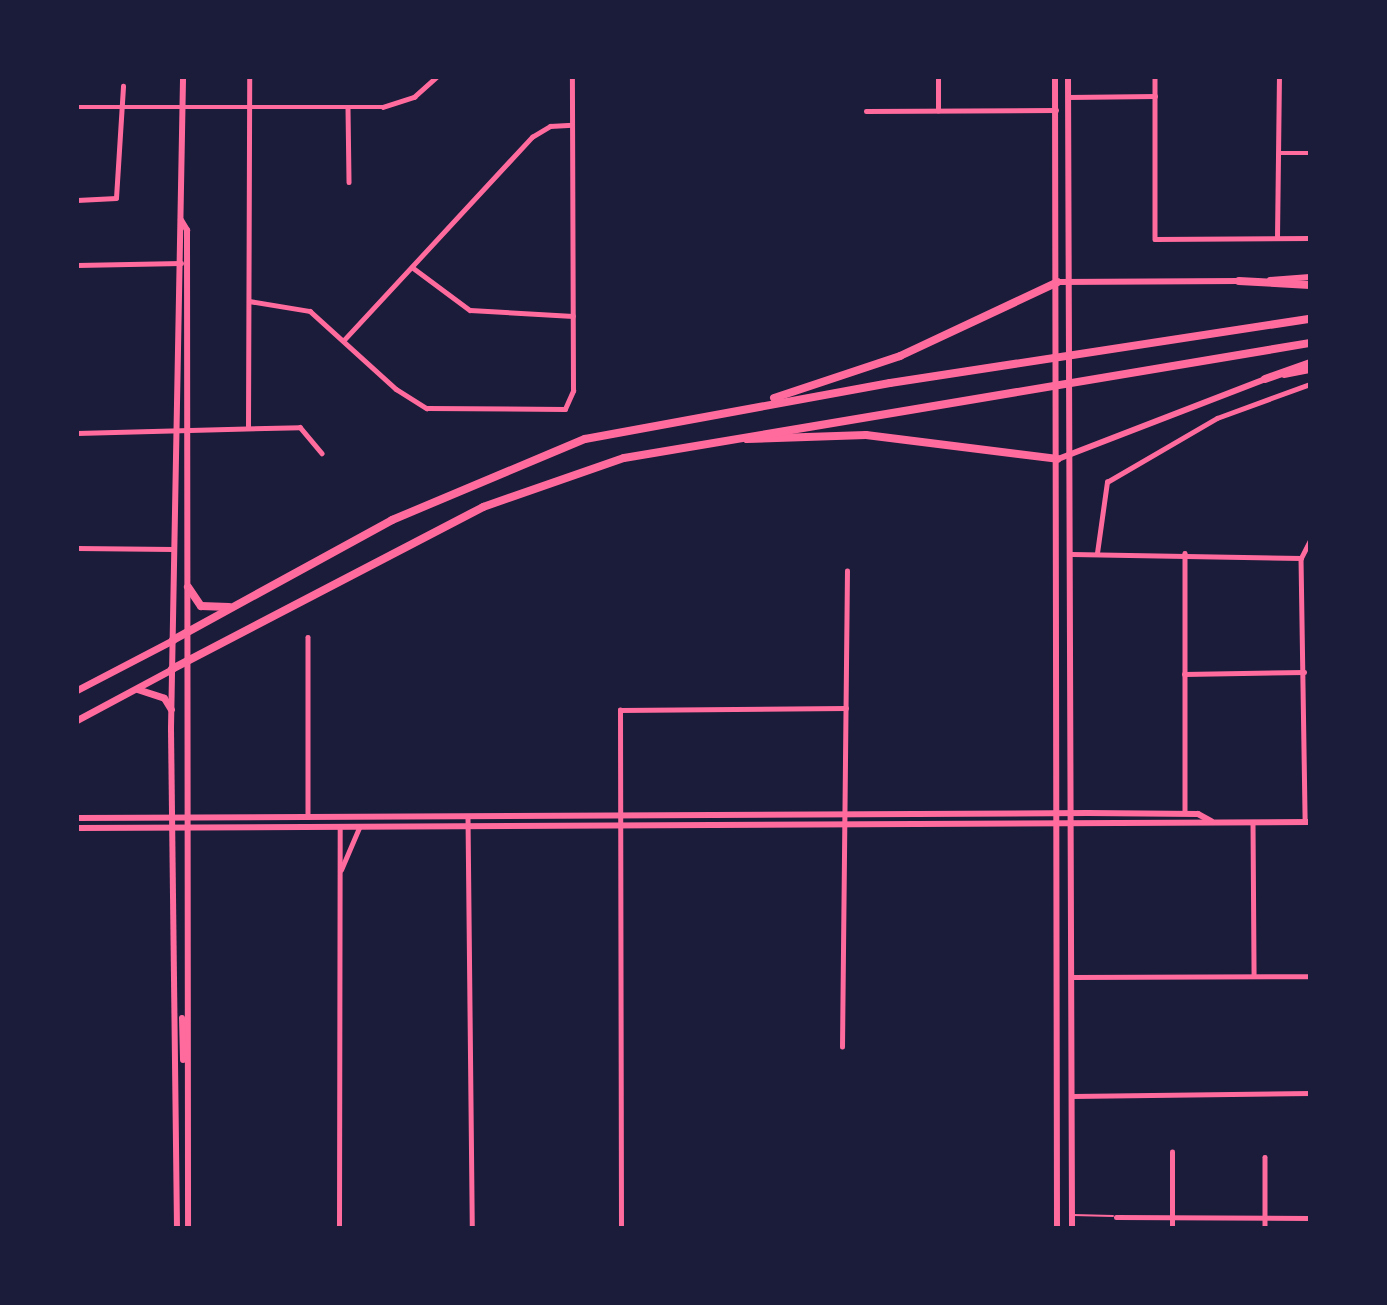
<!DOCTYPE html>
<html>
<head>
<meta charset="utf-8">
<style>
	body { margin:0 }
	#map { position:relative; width:1387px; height:1305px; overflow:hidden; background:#1b1b3a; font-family:Jost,sans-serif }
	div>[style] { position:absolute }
	.service>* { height:2px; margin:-1px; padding:0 1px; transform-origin:1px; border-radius:1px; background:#ff6b9d }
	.minor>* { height:4.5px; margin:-2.25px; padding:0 2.25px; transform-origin:2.25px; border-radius:2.25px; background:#ff6b9d }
	.secondary>* { height:6px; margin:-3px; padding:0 3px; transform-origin:3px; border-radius:3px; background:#ff6b9d }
	.primary>* { height:6px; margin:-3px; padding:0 3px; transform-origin:3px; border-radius:3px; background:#ff6b9d }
	.trunk>* { height:7px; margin:-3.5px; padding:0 3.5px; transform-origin:3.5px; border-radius:3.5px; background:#ff6b9d }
	.motorway>* { height:8px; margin:-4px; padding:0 4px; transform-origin:4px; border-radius:4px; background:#ff6b9d }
	span { translate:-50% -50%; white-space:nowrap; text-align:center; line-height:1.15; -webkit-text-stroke:6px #1b1b3a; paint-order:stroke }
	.frame { position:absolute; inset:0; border:79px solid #1b1b3a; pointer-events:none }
</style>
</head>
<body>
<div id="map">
	<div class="service">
		<div style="left:1073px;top:1215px;width:40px;rotate:1.4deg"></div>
	</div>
	<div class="minor">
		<div style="left:1155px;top:77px;width:162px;rotate:90deg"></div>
		<div style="left:1155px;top:239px;width:155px;rotate:-0.4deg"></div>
		<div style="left:1068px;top:97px;width:87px;rotate:-0.7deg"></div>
		<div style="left:77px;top:107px;width:306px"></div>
		<div style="left:383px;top:107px;width:33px;rotate:-18deg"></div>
		<div style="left:414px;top:97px;width:30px;rotate:-42deg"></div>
		<div style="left:348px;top:108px;width:74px;rotate:89.2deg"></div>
		<div style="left:866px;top:111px;width:190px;rotate:-0.3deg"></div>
		<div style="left:938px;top:111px;width:34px;rotate:-90deg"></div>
		<div style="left:1279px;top:153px;width:31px"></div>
		<div style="left:77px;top:200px;width:39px;rotate:-3deg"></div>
		<div style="left:116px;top:198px;width:112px;rotate:-86.4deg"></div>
		<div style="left:1277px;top:238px;width:161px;rotate:-89.3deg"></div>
		<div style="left:77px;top:265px;width:104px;rotate:-1.1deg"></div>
		<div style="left:412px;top:267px;width:72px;rotate:36.6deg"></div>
		<div style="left:470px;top:310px;width:103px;rotate:3.3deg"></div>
		<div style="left:249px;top:301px;width:62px;rotate:9.3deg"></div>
		<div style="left:310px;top:311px;width:116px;rotate:42.2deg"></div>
		<div style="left:396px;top:389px;width:36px;rotate:32deg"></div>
		<div style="left:427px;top:408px;width:138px;rotate:0.4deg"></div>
		<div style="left:565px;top:409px;width:20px;rotate:-66deg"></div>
		<div style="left:573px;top:391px;width:314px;rotate:-90.2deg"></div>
		<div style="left:343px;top:341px;width:278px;rotate:-47.2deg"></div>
		<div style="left:532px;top:137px;width:21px;rotate:-31deg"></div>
		<div style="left:550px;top:126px;width:22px;rotate:-3deg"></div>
		<div style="left:248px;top:427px;width:350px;rotate:-89.8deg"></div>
		<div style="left:77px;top:433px;width:223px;rotate:-1.5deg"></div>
		<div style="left:300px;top:427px;width:34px;rotate:50deg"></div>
		<div style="left:77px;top:548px;width:96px;rotate:0.6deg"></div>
		<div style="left:1097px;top:553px;width:72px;rotate:-82deg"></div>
		<div style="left:1107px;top:482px;width:127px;rotate:-30.2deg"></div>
		<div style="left:1217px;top:418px;width:99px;rotate:-20.1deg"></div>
		<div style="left:1185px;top:553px;width:260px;rotate:90deg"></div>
		<div style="left:1072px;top:554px;width:229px;rotate:1deg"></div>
		<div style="left:1301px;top:558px;width:20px;rotate:-63deg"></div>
		<div style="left:1301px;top:558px;width:264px;rotate:89.1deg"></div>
		<div style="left:308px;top:637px;width:180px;rotate:90deg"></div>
		<div style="left:1184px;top:674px;width:120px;rotate:-1deg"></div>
		<div style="left:468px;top:817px;width:411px;rotate:89.4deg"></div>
		<div style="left:1253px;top:822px;width:154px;rotate:89.6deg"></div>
		<div style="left:341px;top:870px;width:46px;rotate:-66.8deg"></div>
		<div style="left:1072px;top:977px;width:238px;rotate:-0.2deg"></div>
		<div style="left:842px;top:1047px;width:476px;rotate:-89.4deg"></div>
		<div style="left:1072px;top:1096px;width:238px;rotate:-0.7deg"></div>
		<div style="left:1265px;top:1157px;width:71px;rotate:90deg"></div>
		<div style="left:1116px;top:1217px;width:194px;rotate:0.3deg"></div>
		<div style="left:339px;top:1228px;width:401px;rotate:-89.9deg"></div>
		<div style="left:621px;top:1228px;width:518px;rotate:-90.11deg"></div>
		<div style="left:620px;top:710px;width:226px;rotate:-0.5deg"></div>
		<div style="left:1172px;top:1228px;width:76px;rotate:-90deg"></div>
	</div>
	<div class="secondary">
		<div style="left:181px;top:220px;width:12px;rotate:59deg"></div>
		<div style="left:187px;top:230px;width:998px;rotate:89.94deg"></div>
		<div style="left:1270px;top:280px;width:40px;rotate:-4.3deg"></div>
		<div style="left:1284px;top:375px;width:26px;rotate:-11deg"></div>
		<div style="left:77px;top:818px;width:1011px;rotate:-0.28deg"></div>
		<div style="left:1088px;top:813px;width:110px;rotate:0.5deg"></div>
		<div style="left:1198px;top:814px;width:15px;rotate:28deg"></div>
		<div style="left:77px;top:828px;width:1233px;rotate:-0.28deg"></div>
		<div style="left:182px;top:1018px;width:42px;rotate:88.6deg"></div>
		<div style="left:177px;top:1228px;width:500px;rotate:-90.69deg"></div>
		<div style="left:171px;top:728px;width:651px;rotate:-88.94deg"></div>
	</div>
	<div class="primary">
		<div style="left:1055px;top:77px;width:1151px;rotate:89.9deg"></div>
		<div style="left:1068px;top:77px;width:1151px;rotate:89.8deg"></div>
		<div style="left:1058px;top:282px;width:181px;rotate:-0.3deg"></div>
		<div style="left:1058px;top:459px;width:222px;rotate:-21.1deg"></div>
	</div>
	<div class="trunk">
		<div style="left:137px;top:689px;width:28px;rotate:18deg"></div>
		<div style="left:164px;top:698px;width:13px;rotate:58deg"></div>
		<div style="left:77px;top:690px;width:108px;rotate:-27.5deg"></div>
		<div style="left:77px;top:720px;width:108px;rotate:-28.2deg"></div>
	</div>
	<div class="motorway">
		<div style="left:1239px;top:281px;width:71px;rotate:3.2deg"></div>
		<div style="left:1265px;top:379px;width:48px;rotate:-19.6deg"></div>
		<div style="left:774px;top:398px;width:133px;rotate:-18.4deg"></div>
		<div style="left:900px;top:356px;width:174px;rotate:-25.1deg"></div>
		<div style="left:747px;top:439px;width:119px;rotate:-1.9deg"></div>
		<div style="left:866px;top:435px;width:193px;rotate:7.1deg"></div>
		<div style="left:188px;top:587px;width:23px;rotate:56deg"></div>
		<div style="left:201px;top:606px;width:28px;rotate:2deg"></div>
		<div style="left:173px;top:640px;width:250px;rotate:-28.7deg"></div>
		<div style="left:392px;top:520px;width:209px;rotate:-22.8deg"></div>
		<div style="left:585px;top:439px;width:310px;rotate:-10.4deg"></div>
		<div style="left:890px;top:383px;width:425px;rotate:-8.7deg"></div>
		<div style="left:172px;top:669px;width:351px;rotate:-27.5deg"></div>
		<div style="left:483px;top:507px;width:149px;rotate:-19.2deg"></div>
		<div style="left:624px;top:458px;width:696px;rotate:-9.52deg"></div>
	</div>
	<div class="frame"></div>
</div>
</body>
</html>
